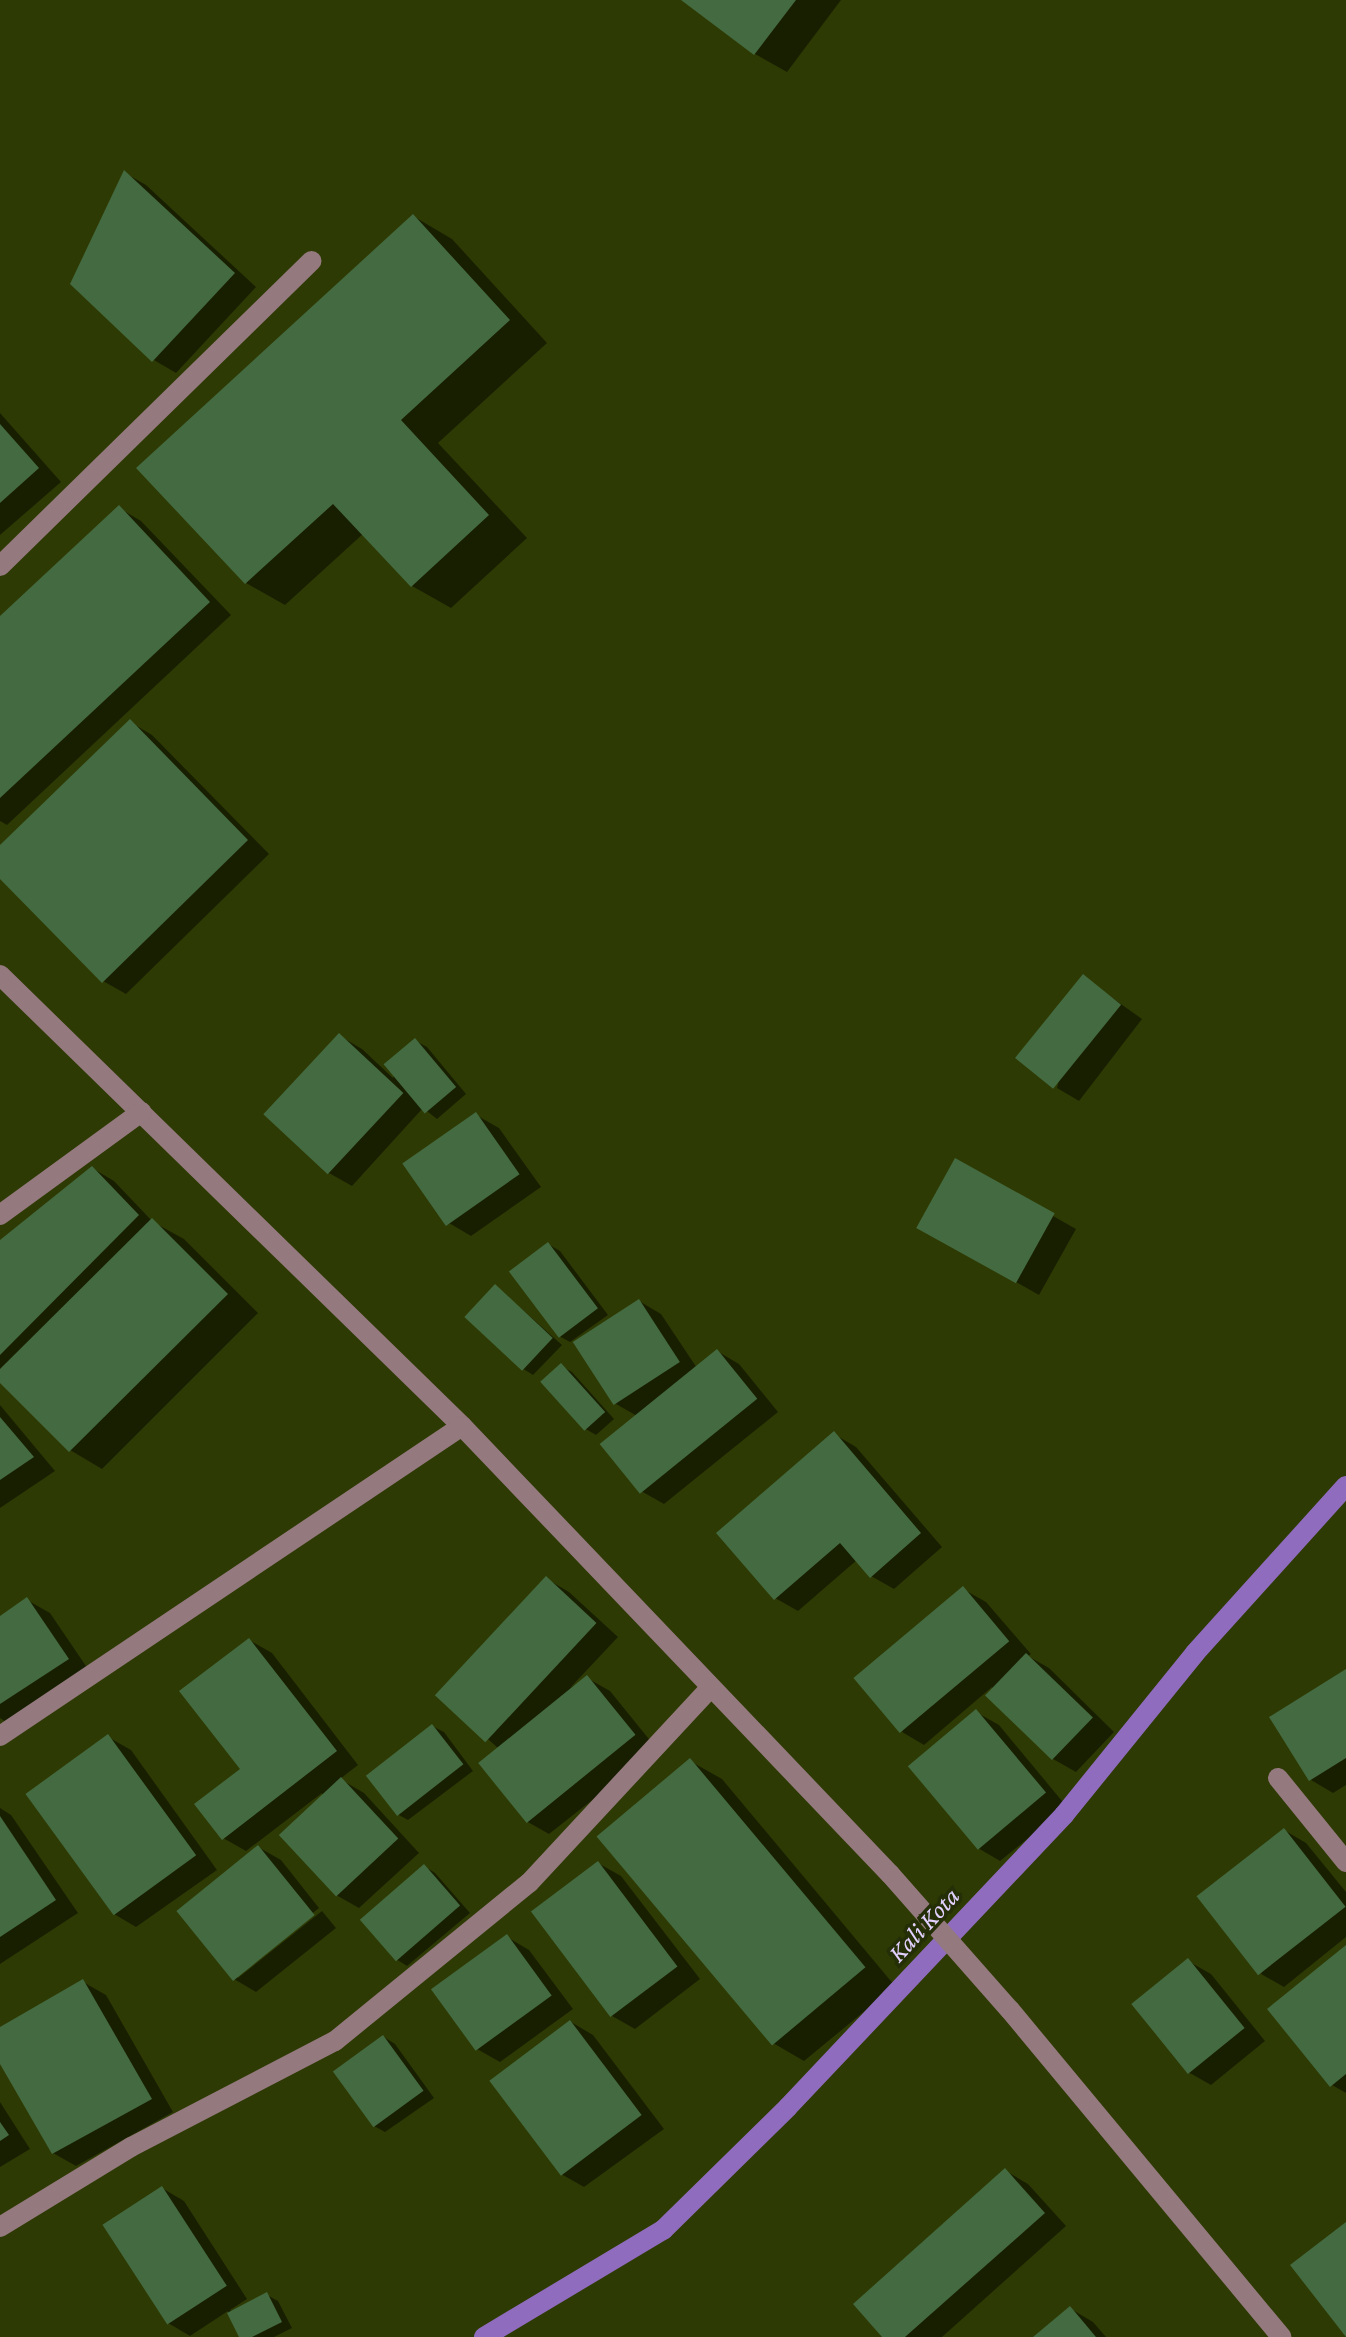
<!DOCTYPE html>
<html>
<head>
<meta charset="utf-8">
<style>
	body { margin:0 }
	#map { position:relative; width:1346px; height:2337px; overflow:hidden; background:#2e3a03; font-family:"Crimson Pro",serif }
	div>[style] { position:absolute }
	.shadow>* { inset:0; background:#0007 }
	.stream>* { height:20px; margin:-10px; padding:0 10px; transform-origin:10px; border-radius:10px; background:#8f6cbe }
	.building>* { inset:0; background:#446a41; transform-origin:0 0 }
	.minor>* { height:20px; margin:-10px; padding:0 10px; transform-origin:10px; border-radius:10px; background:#94797f }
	span { translate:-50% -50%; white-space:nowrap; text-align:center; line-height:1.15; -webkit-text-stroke:7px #252f07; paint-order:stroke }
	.water-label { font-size:26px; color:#e3d2ff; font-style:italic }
</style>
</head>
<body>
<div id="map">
	<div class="shadow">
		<div style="clip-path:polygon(684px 0,841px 0,787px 72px,755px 54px)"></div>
		<div style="clip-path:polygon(125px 173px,146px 185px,256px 287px,176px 373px,154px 360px)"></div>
		<div style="clip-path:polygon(413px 216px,452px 239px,547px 343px,438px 443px,527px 538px,451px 608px,412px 586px,364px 533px,285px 605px,246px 583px,139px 468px)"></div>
		<div style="clip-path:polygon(0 413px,61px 482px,0 535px)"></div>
		<div style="clip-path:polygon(119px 508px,141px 521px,231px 615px,7px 825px,0 821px,0 619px)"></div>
		<div style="clip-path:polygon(130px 722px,152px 735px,269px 854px,126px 994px,103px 981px,0 876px,0 848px)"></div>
		<div style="clip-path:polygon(1083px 977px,1142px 1019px,1079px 1101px,1057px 1088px)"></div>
		<div style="clip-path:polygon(340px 1036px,362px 1049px,393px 1078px,416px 1041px,427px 1047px,466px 1094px,437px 1119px,423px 1108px,352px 1186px,329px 1173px)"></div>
		<div style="clip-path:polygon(476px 1115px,499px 1128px,541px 1187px,471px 1236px,449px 1223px)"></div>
		<div style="clip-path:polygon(956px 1161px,1076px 1229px,1039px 1295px,941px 1240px)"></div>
		<div style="clip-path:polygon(92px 1168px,114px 1181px,153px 1222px,184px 1239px,258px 1313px,102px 1469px,70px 1450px,0 1380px,0 1243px)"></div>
		<div style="clip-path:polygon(548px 1244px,560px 1251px,608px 1315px,570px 1342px,559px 1336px)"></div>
		<div style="clip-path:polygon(496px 1286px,562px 1345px,533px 1375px,522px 1368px)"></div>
		<div style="clip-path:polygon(639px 1301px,661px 1314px,697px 1368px,717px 1351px,739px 1364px,778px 1412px,664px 1504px,641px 1491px,637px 1416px,616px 1404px)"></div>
		<div style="clip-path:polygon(561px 1366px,572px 1372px,614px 1419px,596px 1435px,584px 1428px)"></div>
		<div style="clip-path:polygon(0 1405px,55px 1471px,0 1508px)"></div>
		<div style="clip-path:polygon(834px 1434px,856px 1447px,942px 1547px,894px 1589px,871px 1576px,857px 1560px,798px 1611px,775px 1598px)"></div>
		<div style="clip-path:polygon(547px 1579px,569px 1592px,618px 1637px,570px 1688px,587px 1678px,610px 1691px,657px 1749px,549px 1834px,526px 1821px,498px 1748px,437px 1694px)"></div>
		<div style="clip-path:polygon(963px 1589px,986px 1602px,1031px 1654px,1028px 1656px,1049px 1668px,1114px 1732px,1076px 1772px,1053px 1759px,992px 1687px,924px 1745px,902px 1732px)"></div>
		<div style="clip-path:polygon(27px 1600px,50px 1613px,90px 1672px,11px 1725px,0 1718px,0 1618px)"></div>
		<div style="clip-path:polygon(249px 1640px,272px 1653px,358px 1765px,340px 1779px,364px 1793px,419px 1853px,359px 1908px,336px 1895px,322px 1793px,246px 1851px,223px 1838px,243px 1770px)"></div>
		<div style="clip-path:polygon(1346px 1672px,1346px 1785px,1333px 1793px,1311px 1780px)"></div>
		<div style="clip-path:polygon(976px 1712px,999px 1725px,1067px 1807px,1000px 1861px,978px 1848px)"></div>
		<div style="clip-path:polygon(432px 1726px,444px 1732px,473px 1771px,408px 1820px,397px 1814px)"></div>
		<div style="clip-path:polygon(108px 1737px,131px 1750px,217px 1870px,136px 1927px,114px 1914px)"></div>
		<div style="clip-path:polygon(690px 1761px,722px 1779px,895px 1986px,804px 2061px,773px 2043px,599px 1836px)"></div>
		<div style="clip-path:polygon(0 1808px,11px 1815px,78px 1913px,0 1964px)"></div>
		<div style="clip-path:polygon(1284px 1830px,1306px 1843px,1346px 1892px,1346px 1937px,1284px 1987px,1261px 1974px)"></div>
		<div style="clip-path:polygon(258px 1847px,281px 1860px,319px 1908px,238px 1973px,238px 1978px,322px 1911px,336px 1928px,256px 1992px,234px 1979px)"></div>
		<div style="clip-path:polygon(598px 1863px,621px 1876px,700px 1979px,635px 2029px,612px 2016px)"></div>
		<div style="clip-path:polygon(424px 1866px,435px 1873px,470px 1913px,407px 1966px,396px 1959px)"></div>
		<div style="clip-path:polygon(507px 1937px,529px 1950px,573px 2009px,500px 2062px,477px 2049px)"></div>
		<div style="clip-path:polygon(1346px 1948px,1346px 2093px,1332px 2085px)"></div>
		<div style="clip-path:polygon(1188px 1961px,1211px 1974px,1265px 2041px,1211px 2085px,1188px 2072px)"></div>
		<div style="clip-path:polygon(83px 1982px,106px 1995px,173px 2112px,76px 2166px,53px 2153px,0 2060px,0 2029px)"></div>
		<div style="clip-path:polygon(571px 2022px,593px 2035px,664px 2129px,584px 2187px,561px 2174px)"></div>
		<div style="clip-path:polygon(384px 2037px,395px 2044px,434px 2098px,385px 2132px,374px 2126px)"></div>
		<div style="clip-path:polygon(0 2102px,30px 2149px,0 2167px)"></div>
		<div style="clip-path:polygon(1006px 2171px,1028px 2184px,1066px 2226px,942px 2337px,885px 2337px)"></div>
		<div style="clip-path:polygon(162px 2188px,184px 2201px,247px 2299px,230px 2310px,232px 2312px,267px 2295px,278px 2301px,292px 2328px,274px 2337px,241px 2337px,228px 2311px,190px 2336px,168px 2323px)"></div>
		<div style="clip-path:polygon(1071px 2309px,1093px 2322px,1106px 2337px,1036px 2337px)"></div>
	</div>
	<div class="stream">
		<div style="left:484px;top:2337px;width:209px;rotate:-30.9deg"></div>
		<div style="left:663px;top:2230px;width:175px;rotate:-44.5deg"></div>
		<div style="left:788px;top:2107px;width:402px;rotate:-46.6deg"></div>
		<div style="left:1064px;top:1815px;width:208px;rotate:-51deg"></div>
		<div style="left:1195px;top:1653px;width:225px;rotate:-47.9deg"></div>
	</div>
	<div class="building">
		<div style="clip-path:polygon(681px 0,796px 0,754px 55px)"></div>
		<div style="clip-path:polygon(124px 170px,235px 273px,152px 362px,70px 284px)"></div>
		<div style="clip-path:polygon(413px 214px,510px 320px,401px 420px,489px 515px,411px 587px,333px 504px,245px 584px,136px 468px)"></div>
		<div style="clip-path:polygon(0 424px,39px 468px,0 503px)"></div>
		<div style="clip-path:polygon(119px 505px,210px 602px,0 798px,0 616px)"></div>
		<div style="clip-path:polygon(130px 719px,248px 840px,102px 983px,0 879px,0 845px)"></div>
		<div style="left:1083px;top:974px;width:49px;height:108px;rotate:39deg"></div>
		<div style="left:339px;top:1033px;width:88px;height:111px;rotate:43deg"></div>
		<div style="left:415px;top:1038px;width:64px;height:41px;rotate:50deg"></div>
		<div style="left:476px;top:1112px;width:76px;height:90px;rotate:55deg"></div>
		<div style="left:955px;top:1158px;width:114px;height:80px;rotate:29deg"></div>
		<div style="clip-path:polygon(92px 1166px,139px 1215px,0 1355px,0 1240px)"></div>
		<div style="clip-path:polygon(152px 1218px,228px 1294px,69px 1452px,0 1383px,0 1369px)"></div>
		<div style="left:548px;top:1242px;width:83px;height:49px;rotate:53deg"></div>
		<div style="left:495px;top:1284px;width:79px;height:45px;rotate:43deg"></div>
		<div style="left:639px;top:1299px;width:75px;height:79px;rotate:57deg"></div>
		<div style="left:717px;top:1349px;width:64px;height:151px;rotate:51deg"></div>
		<div style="left:561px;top:1363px;width:66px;height:28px;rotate:48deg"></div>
		<div style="clip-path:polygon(0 1417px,34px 1457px,0 1480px)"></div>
		<div style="clip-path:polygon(834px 1431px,921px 1533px,870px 1578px,840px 1543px,774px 1600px,716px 1533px)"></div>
		<div style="left:546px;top:1576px;width:69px;height:163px;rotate:43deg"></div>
		<div style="left:963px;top:1586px;width:72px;height:143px;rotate:50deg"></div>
		<div style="clip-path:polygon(27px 1597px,69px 1659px,0 1704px,0 1616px)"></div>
		<div style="clip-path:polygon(249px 1638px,337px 1751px,222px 1840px,194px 1804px,240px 1769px,179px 1691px)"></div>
		<div style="left:1026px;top:1653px;width:93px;height:59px;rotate:44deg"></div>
		<div style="clip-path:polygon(1346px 1669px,1346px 1758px,1309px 1781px,1269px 1717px)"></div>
		<div style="left:587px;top:1675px;width:77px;height:140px;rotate:51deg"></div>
		<div style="left:976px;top:1709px;width:109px;height:89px;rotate:50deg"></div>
		<div style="left:432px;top:1724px;width:51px;height:84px;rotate:52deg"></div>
		<div style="left:108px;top:1734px;width:150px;height:102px;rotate:54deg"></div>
		<div style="left:690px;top:1758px;width:273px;height:122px;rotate:50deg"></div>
		<div style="left:341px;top:1777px;width:84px;height:85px;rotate:47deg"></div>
		<div style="clip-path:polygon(0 1816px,56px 1900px,0 1937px)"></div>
		<div style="left:1284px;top:1828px;width:100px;height:111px;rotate:52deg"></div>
		<div style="left:258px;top:1845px;width:90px;height:105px;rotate:51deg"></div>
		<div style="left:598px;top:1861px;width:132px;height:84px;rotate:53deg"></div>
		<div style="left:424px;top:1864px;width:55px;height:85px;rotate:49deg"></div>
		<div style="left:507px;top:1934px;width:76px;height:94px;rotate:54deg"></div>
		<div style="clip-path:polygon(1346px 1945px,1346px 2074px,1330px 2087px,1267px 2009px)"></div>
		<div style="left:1188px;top:1958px;width:90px;height:73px;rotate:51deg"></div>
		<div style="clip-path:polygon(83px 1979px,152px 2099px,52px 2154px,0 2064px,0 2027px)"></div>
		<div style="left:570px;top:2020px;width:119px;height:101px;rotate:53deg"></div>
		<div style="left:383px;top:2035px;width:69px;height:62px;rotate:54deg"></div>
		<div style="clip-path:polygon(0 2122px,9px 2135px,0 2141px)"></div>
		<div style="clip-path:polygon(1005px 2168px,1045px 2213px,905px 2337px,882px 2337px,853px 2304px)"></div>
		<div style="left:162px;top:2186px;width:119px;height:71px;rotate:57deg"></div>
		<div style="clip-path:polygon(1346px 2222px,1346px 2337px,1290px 2265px)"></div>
		<div style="clip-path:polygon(267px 2292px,282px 2322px,252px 2337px,239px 2337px,227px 2313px)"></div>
		<div style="clip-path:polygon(1070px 2306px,1096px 2337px,1033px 2337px)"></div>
	</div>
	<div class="minor">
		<div style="left:0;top:566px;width:436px;rotate:-44.4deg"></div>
		<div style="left:0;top:975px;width:646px;rotate:44.31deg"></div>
		<div style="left:462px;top:1426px;width:620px;rotate:46.31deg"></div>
		<div style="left:890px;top:1874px;width:181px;rotate:48.6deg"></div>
		<div style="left:1010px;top:2010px;width:425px;rotate:50.3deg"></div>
		<div style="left:0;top:1215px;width:175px;rotate:-36.1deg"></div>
		<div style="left:0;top:1736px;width:556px;rotate:-33.86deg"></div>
		<div style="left:1278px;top:1778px;width:108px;rotate:51deg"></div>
		<div style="left:0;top:2227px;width:153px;rotate:-31.4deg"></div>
		<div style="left:131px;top:2147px;width:230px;rotate:-27.5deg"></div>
		<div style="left:335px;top:2041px;width:250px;rotate:-39.2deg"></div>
		<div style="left:529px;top:1883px;width:267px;rotate:-47.1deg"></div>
	</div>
	<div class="water-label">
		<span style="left:924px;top:1925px;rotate:-47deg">Kali Kota</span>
	</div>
</div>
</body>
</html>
